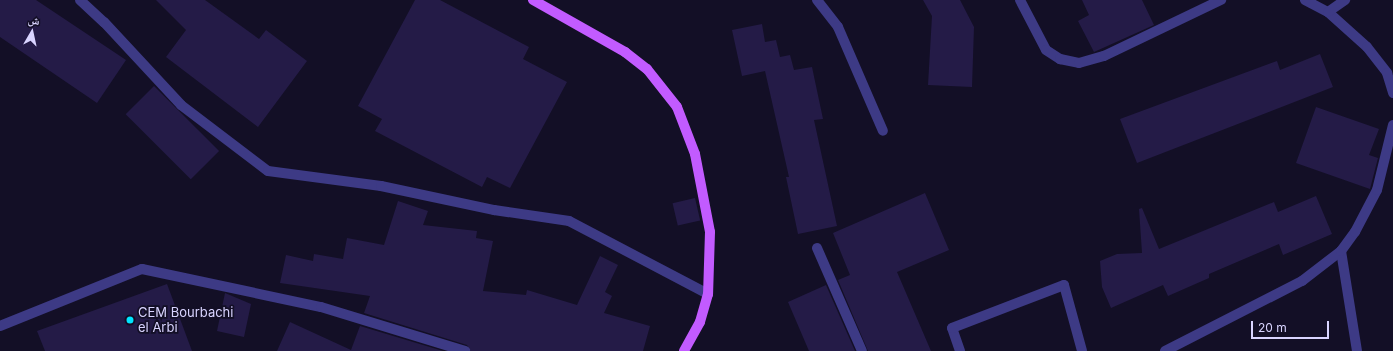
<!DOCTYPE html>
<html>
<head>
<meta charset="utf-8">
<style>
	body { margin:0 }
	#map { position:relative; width:1393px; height:351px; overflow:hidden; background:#130f26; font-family:Inter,"Noto Naskh Arabic",sans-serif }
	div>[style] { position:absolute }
	.building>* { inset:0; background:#241b47; transform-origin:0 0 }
	.minor>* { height:10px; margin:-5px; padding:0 5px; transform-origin:5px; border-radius:5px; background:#3d3a85 }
	.major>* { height:10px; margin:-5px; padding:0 5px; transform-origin:5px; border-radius:5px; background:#c25bff }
	.dots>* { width:11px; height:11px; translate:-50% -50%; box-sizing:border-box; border:2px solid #130f26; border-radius:50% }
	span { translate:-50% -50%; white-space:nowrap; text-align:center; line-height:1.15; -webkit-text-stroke:3.5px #130f26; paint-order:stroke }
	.poi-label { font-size:13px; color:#d9d4ff }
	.left { translate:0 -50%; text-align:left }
	.north { position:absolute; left:12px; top:12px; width:40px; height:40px; -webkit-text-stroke:3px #130f26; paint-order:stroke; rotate:9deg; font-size:11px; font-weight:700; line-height:16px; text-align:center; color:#d9d4ff }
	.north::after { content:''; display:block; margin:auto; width:14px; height:18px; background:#d9d4ff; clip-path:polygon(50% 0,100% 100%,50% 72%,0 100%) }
	.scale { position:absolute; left:1251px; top:321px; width:78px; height:18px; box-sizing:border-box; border:2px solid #d9d4ff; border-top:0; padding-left:5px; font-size:12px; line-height:14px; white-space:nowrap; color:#d9d4ff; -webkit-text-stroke:3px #130f26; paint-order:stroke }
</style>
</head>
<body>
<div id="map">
	<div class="building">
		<div style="clip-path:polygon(0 0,36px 0,126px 60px,97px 103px,0 37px)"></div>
		<div style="clip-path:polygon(156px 0,205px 0,259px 39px,266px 30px,307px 61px,258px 127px,166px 57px,186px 30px)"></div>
		<div style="clip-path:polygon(415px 0,440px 0,529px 47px,523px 59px,567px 82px,510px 188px,487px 177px,482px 187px,375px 131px,382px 119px,358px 106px)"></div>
		<div style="clip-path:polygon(923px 0,960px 0,974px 27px,972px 87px,928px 85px,932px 16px)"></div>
		<div style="clip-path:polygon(1082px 0,1142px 0,1154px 25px,1094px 52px,1078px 21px,1089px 15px)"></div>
		<div style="clip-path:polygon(762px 24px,765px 42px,776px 40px,780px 57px,790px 55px,794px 70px,812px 67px,823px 119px,814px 120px,837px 226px,798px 234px,786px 177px,789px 177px,765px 71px,742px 76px,732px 30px)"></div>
		<div style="clip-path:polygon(1320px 54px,1333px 87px,1137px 163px,1120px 119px,1277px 61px,1280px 70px)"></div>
		<div style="left:154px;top:86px;width:92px;height:40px;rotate:45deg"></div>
		<div style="clip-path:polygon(1316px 107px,1379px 129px,1369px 155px,1378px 158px,1370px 189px,1296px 163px)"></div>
		<div style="clip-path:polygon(925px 193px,949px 250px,897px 272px,931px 351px,868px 351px,838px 280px,850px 275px,833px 233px)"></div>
		<div style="clip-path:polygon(1316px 196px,1332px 234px,1283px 255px,1279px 244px,1209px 274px,1209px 278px,1168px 296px,1163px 285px,1111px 308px,1102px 287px,1100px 261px,1117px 254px,1142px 253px,1139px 209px,1142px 208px,1159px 249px,1274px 202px,1278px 212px)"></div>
		<div style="left:695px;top:198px;width:23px;height:23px;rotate:77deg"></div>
		<div style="clip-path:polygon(398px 201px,428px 211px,423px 225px,477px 231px,476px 238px,493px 241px,483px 291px,526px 295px,527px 290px,577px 305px,600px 256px,618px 265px,605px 292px,612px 296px,604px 313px,650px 326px,643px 351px,471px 351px,467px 345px,364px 313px,370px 296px,280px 283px,286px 255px,313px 261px,314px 254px,343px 259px,347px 238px,384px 245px)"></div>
		<div style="clip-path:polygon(167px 284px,192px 351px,45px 351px,37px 331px)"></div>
		<div style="clip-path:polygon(826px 285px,855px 351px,809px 351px,788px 302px)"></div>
		<div style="clip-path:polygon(225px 293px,251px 304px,244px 337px,217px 331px)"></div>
		<div style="clip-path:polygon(290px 322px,351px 350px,360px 326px,443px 351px,277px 351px)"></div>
	</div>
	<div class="minor">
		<div style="left:80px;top:0;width:33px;rotate:43deg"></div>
		<div style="left:104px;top:22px;width:113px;rotate:47.1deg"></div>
		<div style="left:181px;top:105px;width:109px;rotate:37.2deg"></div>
		<div style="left:268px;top:171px;width:114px;rotate:7.6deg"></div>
		<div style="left:381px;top:186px;width:116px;rotate:12deg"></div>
		<div style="left:494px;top:210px;width:76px;rotate:8.3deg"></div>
		<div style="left:569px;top:221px;width:157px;rotate:27.7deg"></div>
		<div style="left:817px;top:0;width:34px;rotate:52deg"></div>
		<div style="left:838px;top:27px;width:113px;rotate:66.6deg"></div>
		<div style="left:1020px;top:0;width:56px;rotate:62.5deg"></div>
		<div style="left:1046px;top:50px;width:17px;rotate:33deg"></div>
		<div style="left:1060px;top:59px;width:19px;rotate:12deg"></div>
		<div style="left:1079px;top:63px;width:26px;rotate:-16deg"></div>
		<div style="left:1104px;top:56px;width:130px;rotate:-25.6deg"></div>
		<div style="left:1305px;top:0;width:26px;rotate:28deg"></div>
		<div style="left:1328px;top:12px;width:52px;rotate:41.9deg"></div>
		<div style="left:1367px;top:47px;width:33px;rotate:52deg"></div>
		<div style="left:1387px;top:73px;width:21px;rotate:73deg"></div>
		<div style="left:1328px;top:12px;width:21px;rotate:-35deg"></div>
		<div style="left:817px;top:248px;width:112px;rotate:66.4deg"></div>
		<div style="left:1341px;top:251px;width:101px;rotate:80.9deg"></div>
		<div style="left:0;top:326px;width:153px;rotate:-21.9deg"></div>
		<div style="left:142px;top:269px;width:183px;rotate:12deg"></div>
		<div style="left:321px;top:307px;width:151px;rotate:17deg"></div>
		<div style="left:960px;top:351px;width:24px;rotate:-109deg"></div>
		<div style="left:952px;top:328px;width:120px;rotate:-21deg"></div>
		<div style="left:1064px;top:285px;width:68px;rotate:74.7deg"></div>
		<div style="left:1165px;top:351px;width:154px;rotate:-27.1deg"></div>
		<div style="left:1302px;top:281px;width:49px;rotate:-37.6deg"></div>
		<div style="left:1341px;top:251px;width:24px;rotate:-54deg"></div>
		<div style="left:1355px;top:232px;width:47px;rotate:-62.4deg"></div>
		<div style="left:1377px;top:190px;width:67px;rotate:-76.2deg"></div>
	</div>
	<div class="major">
		<div style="left:533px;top:0;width:106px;rotate:29.5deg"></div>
		<div style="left:625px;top:52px;width:28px;rotate:38deg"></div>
		<div style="left:647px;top:69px;width:48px;rotate:51.7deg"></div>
		<div style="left:677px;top:107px;width:50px;rotate:69deg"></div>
		<div style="left:695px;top:154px;width:79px;rotate:79.1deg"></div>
		<div style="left:710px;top:232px;width:62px;rotate:91.8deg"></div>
		<div style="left:708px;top:294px;width:29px;rotate:106deg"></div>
		<div style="left:700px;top:322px;width:33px;rotate:119deg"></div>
	</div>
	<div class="dots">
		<div style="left:130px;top:320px;background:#00e5ff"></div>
	</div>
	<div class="poi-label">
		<span class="left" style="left:138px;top:320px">CEM Bourbachi<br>el Arbi</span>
	</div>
	<div class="north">ش</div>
	<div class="scale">20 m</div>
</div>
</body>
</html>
